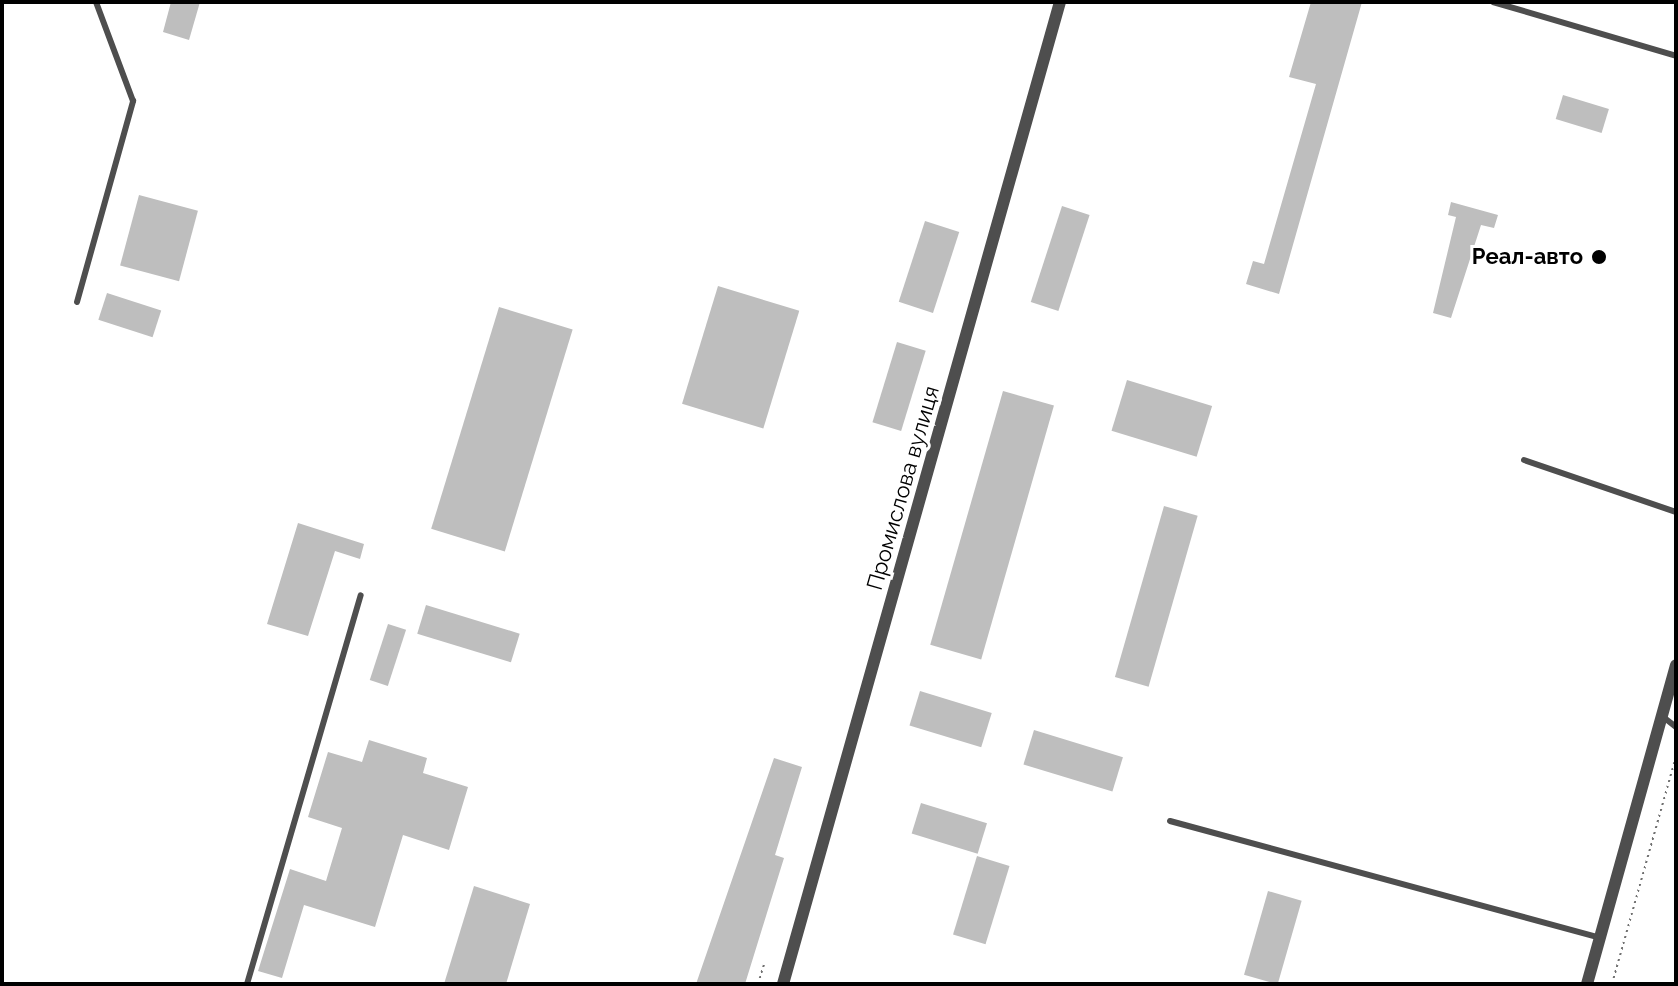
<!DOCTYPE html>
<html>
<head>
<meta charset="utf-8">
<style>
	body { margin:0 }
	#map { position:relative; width:1678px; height:986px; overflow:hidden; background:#fff; font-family:Raleway,sans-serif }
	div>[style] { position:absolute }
	.building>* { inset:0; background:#bebebe; transform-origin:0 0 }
	.path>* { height:2px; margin-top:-1px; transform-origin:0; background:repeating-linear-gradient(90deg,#707070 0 2px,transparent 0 6px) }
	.service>* { height:6px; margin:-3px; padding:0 3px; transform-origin:3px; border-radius:3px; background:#4e4e4e }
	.minor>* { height:12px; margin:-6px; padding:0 6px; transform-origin:6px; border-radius:6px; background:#4e4e4e }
	.dots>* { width:22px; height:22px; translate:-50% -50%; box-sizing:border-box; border:4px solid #fff; border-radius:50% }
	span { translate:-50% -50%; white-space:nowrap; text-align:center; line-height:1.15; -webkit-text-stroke:6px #fff; paint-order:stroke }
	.poi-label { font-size:22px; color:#000; font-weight:700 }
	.right { translate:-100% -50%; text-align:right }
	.street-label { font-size:22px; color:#000 }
	.frame { position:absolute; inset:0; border:4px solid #000; pointer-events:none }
</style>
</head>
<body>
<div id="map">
	<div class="building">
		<div style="clip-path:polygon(171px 2px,200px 2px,189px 40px,163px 32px)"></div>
		<div style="clip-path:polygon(1311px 2px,1362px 2px,1279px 294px,1246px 284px,1253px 261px,1264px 264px,1316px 84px,1289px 77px)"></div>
		<div style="left:1563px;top:95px;width:48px;height:25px;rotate:17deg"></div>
		<div style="left:139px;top:195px;width:61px;height:73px;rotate:15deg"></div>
		<div style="clip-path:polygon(1451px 202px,1498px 215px,1494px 228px,1481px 225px,1451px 318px,1433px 313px,1456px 217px,1448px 215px)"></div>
		<div style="left:1062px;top:206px;width:29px;height:101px;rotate:18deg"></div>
		<div style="left:925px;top:221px;width:36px;height:85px;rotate:18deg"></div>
		<div style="left:718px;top:286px;width:85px;height:123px;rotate:17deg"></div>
		<div style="left:107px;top:293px;width:57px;height:28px;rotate:18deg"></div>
		<div style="left:499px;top:307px;width:77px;height:232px;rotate:17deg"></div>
		<div style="left:897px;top:342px;width:30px;height:84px;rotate:17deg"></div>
		<div style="left:1127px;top:380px;width:89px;height:53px;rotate:17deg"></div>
		<div style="left:1003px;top:391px;width:53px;height:264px;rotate:16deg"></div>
		<div style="left:1164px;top:506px;width:35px;height:178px;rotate:16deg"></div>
		<div style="clip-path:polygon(298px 523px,364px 544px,360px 559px,335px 551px,308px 636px,267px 624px)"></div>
		<div style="left:426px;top:605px;width:98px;height:30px;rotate:17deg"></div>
		<div style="left:388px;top:624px;width:19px;height:59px;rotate:18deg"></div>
		<div style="left:920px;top:691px;width:75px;height:36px;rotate:17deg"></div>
		<div style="left:1034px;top:730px;width:93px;height:36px;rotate:17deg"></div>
		<div style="clip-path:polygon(369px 740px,427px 758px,423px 773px,468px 787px,449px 850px,403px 835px,375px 927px,304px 905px,282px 978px,258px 971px,290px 869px,326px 881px,342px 828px,308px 817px,328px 752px,362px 762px)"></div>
		<div style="clip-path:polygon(774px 758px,802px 767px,775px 855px,784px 858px,745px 984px,696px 984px)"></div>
		<div style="left:921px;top:803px;width:69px;height:32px;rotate:17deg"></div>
		<div style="left:977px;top:856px;width:34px;height:82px;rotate:17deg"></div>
		<div style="clip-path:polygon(474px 886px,530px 904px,506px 984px,444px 984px)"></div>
		<div style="left:1268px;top:891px;width:35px;height:87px;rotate:16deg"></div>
	</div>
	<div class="path">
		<div style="left:758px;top:984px;width:21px;rotate:-73deg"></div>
		<div style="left:1612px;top:984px;width:237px;rotate:-74.3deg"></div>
	</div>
	<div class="service">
		<div style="left:1493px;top:2px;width:191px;rotate:16.4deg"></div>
		<div style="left:77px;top:302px;width:209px;rotate:-74.4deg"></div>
		<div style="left:133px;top:101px;width:106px;rotate:-110.5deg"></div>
		<div style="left:1524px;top:460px;width:161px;rotate:18.9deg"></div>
		<div style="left:1662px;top:716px;width:18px;rotate:38deg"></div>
		<div style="left:1170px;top:821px;width:446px;rotate:15.2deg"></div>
		<div style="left:247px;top:984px;width:405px;rotate:-73.7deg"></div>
	</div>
	<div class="minor">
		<div style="left:783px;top:984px;width:1020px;rotate:-74.25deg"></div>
		<div style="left:1587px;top:984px;width:331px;rotate:-74.4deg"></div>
	</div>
	<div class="dots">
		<div style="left:1599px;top:257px;background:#000"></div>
	</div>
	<div class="poi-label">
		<span class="right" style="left:1583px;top:257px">Реал-авто</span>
	</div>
	<div class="street-label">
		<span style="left:903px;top:488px;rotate:-74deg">Промислова вулиця</span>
	</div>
	<div class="frame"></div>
</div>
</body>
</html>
